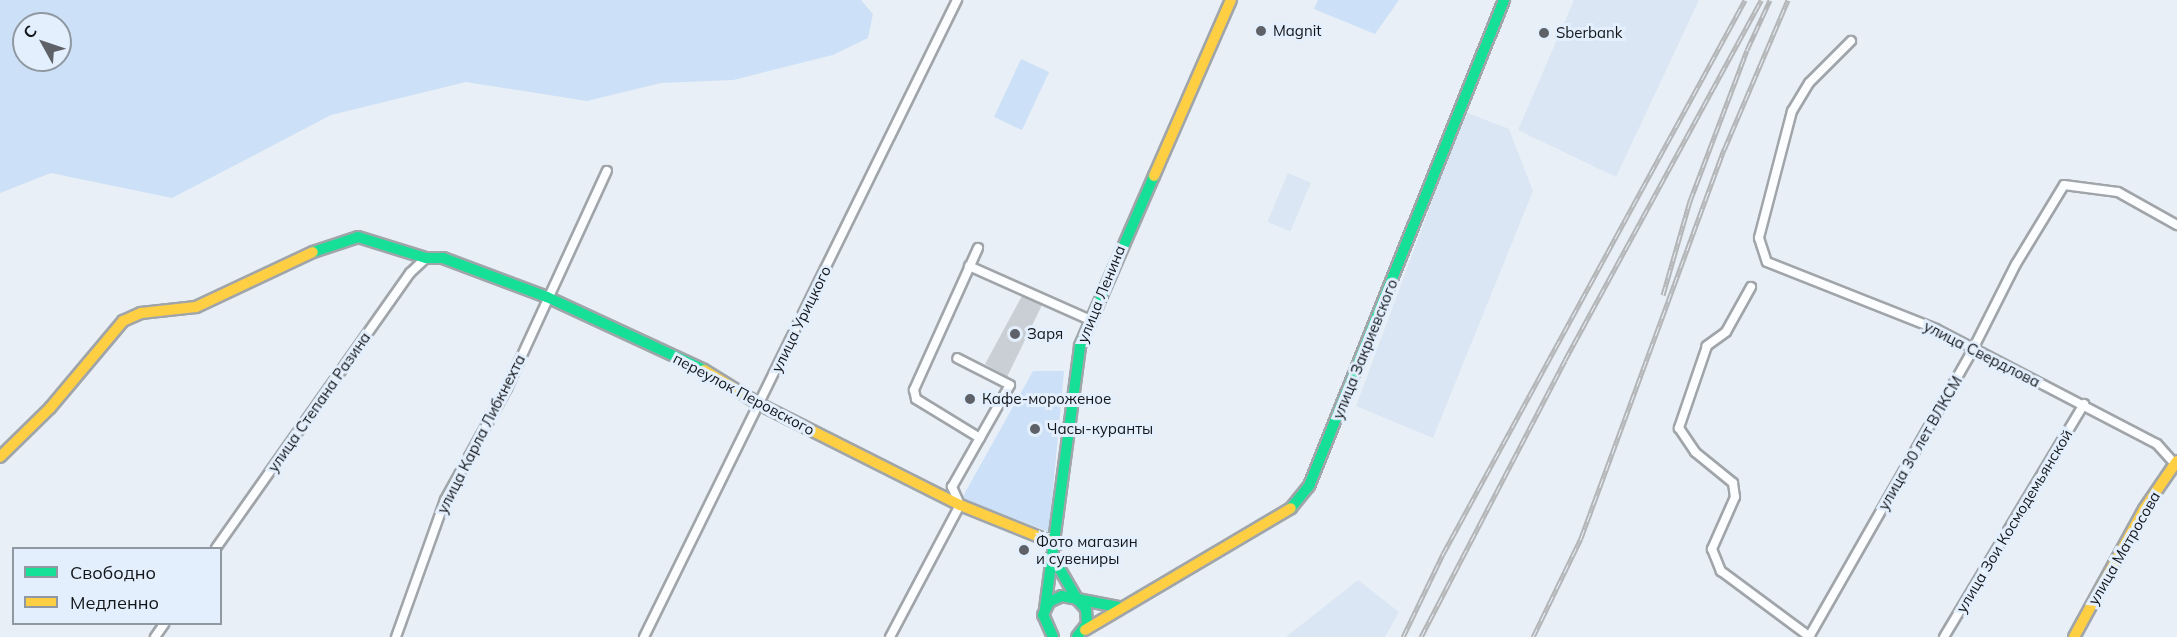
<!DOCTYPE html>
<html>
<head>
<meta charset="utf-8">
<style>
	body { margin:0 }
	#map { position:relative; width:2177px; height:637px; overflow:hidden; background:#e9eff6; font-family:Mulish,sans-serif }
	div>[style] { position:absolute }
	.built>* { inset:0; background:#dae6f4; transform-origin:0 0 }
	.green>* { inset:0; background:#cce0f7; transform-origin:0 0 }
	.building>* { inset:0; background:#cacfd5 }
	.roads { filter:drop-shadow(2px 0 #a0a5aa) drop-shadow(-2px 0 #a0a5aa) drop-shadow(0 2px #a0a5aa) drop-shadow(0 -2px #a0a5aa) }
	.street>* { height:8px; margin:-4px; padding:0 4px; transform-origin:4px; border-radius:4px; background:#fcfdfe }
	.fast>* { height:10px; margin:-5px; padding:0 5px; transform-origin:5px; border-radius:5px; background:#16e098 }
	.slow>* { height:10px; margin:-5px; padding:0 5px; transform-origin:5px; border-radius:5px; background:#ffcf43 }
	.rail>* { height:5px; margin-top:-2.5px; transform-origin:0; background:repeating-linear-gradient(90deg,#e3effc 0 9px,#b3b5b7 0 18px); box-sizing:border-box; border-block:2px solid #b3b5b7 }
	.dots>* { width:16px; height:16px; translate:-50% -50%; box-sizing:border-box; border:3px solid #e3effc; border-radius:50% }
	span { translate:-50% -50%; white-space:nowrap; text-align:center; line-height:1.15; -webkit-text-stroke:6px #e3effc; paint-order:stroke }
	.poi-label { font-size:15px; color:#13161b }
	.left { translate:0 -50%; text-align:left }
	.street-label { font-size:15px; color:#13161b }
	.legend { position:absolute; left:12px; top:547px; width:210px; height:78px; box-sizing:border-box; background:#e3effc; border:2px solid #9098a2; margin:0; padding:8px 10px; list-style:none; font-size:18px; color:#13161b }
	.legend li { display:flex; align-items:center; gap:12px; height:30px }
	.legend b { width:30px; border:2px solid #9098a2 }
	.north { position:absolute; left:12px; top:12px; width:60px; height:60px; box-sizing:border-box; background:#e3effc; border:2px solid #9098a2; border-radius:50%; rotate:310deg; font-size:16px; font-weight:700; line-height:24px; text-align:center; color:#13161b }
	.north::after { content:''; display:block; margin:auto; width:21px; height:27px; background:#5e6268; clip-path:polygon(50% 0,100% 100%,50% 72%,0 100%) }
</style>
</head>
<body>
<div id="map">
	<div class="built">
		<div style="clip-path:polygon(1574px 0,1699px 0,1616px 177px,1518px 130px)"></div>
		<div style="clip-path:polygon(1465px 112px,1509px 129px,1533px 191px,1433px 438px,1356px 406px)"></div>
		<div style="left:1288px;top:173px;width:25px;height:53px;rotate:23deg"></div>
		<div style="clip-path:polygon(1358px 580px,1399px 612px,1385px 637px,1286px 637px)"></div>
	</div>
	<div class="green">
		<div style="clip-path:polygon(evenodd,0 0,861px 0,873px 14px,868px 38px,833px 55px,733px 80px,661px 83px,587px 101px,466px 82px,331px 115px,172px 198px,51px 173px,0 193px,0 0,24px 24px,60px 24px,60px 60px,24px 60px,24px 24px)"></div>
		<div style="clip-path:polygon(1318px 0,1399px 0,1375px 34px,1314px 9px)"></div>
		<div style="left:1021px;top:59px;width:31px;height:64px;rotate:25deg"></div>
		<div style="clip-path:polygon(1033px 371px,1064px 371px,1049px 532px,962px 498px)"></div>
	</div>
	<div class="building">
		<div style="clip-path:polygon(1022px 296px,1042px 305px,1007px 377px,985px 364px)"></div>
	</div>
	<div class="roads">
		<div class="street">
			<div style="left:1851px;top:41px;width:59px;rotate:135deg"></div>
			<div style="left:1809px;top:83px;width:33px;rotate:121deg"></div>
			<div style="left:1792px;top:111px;width:131px;rotate:104.6deg"></div>
			<div style="left:1759px;top:238px;width:25px;rotate:72deg"></div>
			<div style="left:1767px;top:262px;width:182px;rotate:21.6deg"></div>
			<div style="left:1936px;top:329px;width:249px;rotate:27.5deg"></div>
			<div style="left:2157px;top:444px;width:27px;rotate:48deg"></div>
			<div style="left:978px;top:248px;width:156px;rotate:114.3deg"></div>
			<div style="left:914px;top:390px;width:9px;rotate:77deg"></div>
			<div style="left:916px;top:399px;width:75px;rotate:31.4deg"></div>
			<div style="left:969px;top:266px;width:130px;rotate:24deg"></div>
			<div style="left:1751px;top:287px;width:51px;rotate:119.1deg"></div>
			<div style="left:1726px;top:332px;width:24px;rotate:144deg"></div>
			<div style="left:1707px;top:346px;width:87px;rotate:108.9deg"></div>
			<div style="left:1679px;top:428px;width:29px;rotate:56deg"></div>
			<div style="left:1695px;top:452px;width:49px;rotate:39.2deg"></div>
			<div style="left:1733px;top:483px;width:14px;rotate:82deg"></div>
			<div style="left:1735px;top:497px;width:57px;rotate:113.9deg"></div>
			<div style="left:1712px;top:549px;width:24px;rotate:68deg"></div>
			<div style="left:1721px;top:571px;width:111px;rotate:36.6deg"></div>
			<div style="left:216px;top:548px;width:337px;rotate:-54.8deg"></div>
			<div style="left:410px;top:273px;width:22px;rotate:-43deg"></div>
			<div style="left:155px;top:637px;width:16px;rotate:-55deg"></div>
			<div style="left:396px;top:637px;width:145px;rotate:-70.3deg"></div>
			<div style="left:445px;top:500px;width:128px;rotate:-61deg"></div>
			<div style="left:507px;top:388px;width:239px;rotate:-65.3deg"></div>
			<div style="left:644px;top:637px;width:710px;rotate:-63.83deg"></div>
			<div style="left:890px;top:637px;width:149px;rotate:-62.1deg"></div>
			<div style="left:960px;top:505px;width:20px;rotate:-114deg"></div>
			<div style="left:952px;top:487px;width:117px;rotate:-60.4deg"></div>
			<div style="left:1010px;top:385px;width:59px;rotate:-153deg"></div>
			<div style="left:1809px;top:637px;width:329px;rotate:-60.3deg"></div>
			<div style="left:1972px;top:351px;width:97px;rotate:-63.2deg"></div>
			<div style="left:2016px;top:264px;width:92px;rotate:-58.7deg"></div>
			<div style="left:2064px;top:185px;width:54px;rotate:7.4deg"></div>
			<div style="left:2118px;top:192px;width:68px;rotate:29.2deg"></div>
			<div style="left:1944px;top:637px;width:272px;rotate:-59deg"></div>
		</div>
		<div class="fast">
			<div style="left:313px;top:252px;width:47px;rotate:-18.4deg"></div>
			<div style="left:358px;top:237px;width:71px;rotate:17.2deg"></div>
			<div style="left:426px;top:258px;width:17px"></div>
			<div style="left:443px;top:258px;width:111px;rotate:20.6deg"></div>
			<div style="left:547px;top:297px;width:173px;rotate:24.9deg"></div>
			<div style="left:1291px;top:508px;width:28px;rotate:-51deg"></div>
			<div style="left:1309px;top:486px;width:524px;rotate:-68.14deg"></div>
			<div style="left:1055px;top:561px;width:44px;rotate:59.9deg"></div>
			<div style="left:1077px;top:599px;width:42px;rotate:11deg"></div>
			<div style="left:1045px;top:609px;width:265px;rotate:-82.4deg"></div>
			<div style="left:1080px;top:346px;width:185px;rotate:-66.5deg"></div>
			<div style="left:1053px;top:637px;width:24px;rotate:-114deg"></div>
			<div style="left:1043px;top:615px;width:14px;rotate:-65deg"></div>
			<div style="left:1049px;top:602px;width:14px;rotate:-25deg"></div>
			<div style="left:1062px;top:596px;width:15px;rotate:11deg"></div>
			<div style="left:1077px;top:599px;width:13px;rotate:48deg"></div>
			<div style="left:1086px;top:609px;width:15px;rotate:86deg"></div>
			<div style="left:1087px;top:624px;width:16px;rotate:128deg"></div>
		</div>
		<div class="slow">
			<div style="left:1154px;top:176px;width:192px;rotate:-66.4deg"></div>
			<div style="left:704px;top:370px;width:65px;rotate:31.7deg"></div>
			<div style="left:759px;top:404px;width:225px;rotate:26.7deg"></div>
			<div style="left:960px;top:505px;width:105px;rotate:21.9deg"></div>
			<div style="left:0;top:457px;width:70px;rotate:-44.4deg"></div>
			<div style="left:50px;top:408px;width:114px;rotate:-50deg"></div>
			<div style="left:123px;top:321px;width:20px;rotate:-24deg"></div>
			<div style="left:141px;top:313px;width:55px;rotate:-6.2deg"></div>
			<div style="left:196px;top:307px;width:129px;rotate:-25.2deg"></div>
			<div style="left:1085px;top:630px;width:239px;rotate:-30.6deg"></div>
			<div style="left:2074px;top:637px;width:146px;rotate:-61.3deg"></div>
			<div style="left:2144px;top:509px;width:58px;rotate:-55.5deg"></div>
		</div>
	</div>
	<div class="rail">
		<div style="left:1663px;top:295px;width:98px;rotate:-74deg"></div>
		<div style="left:1690px;top:201px;width:161px;rotate:-69.3deg"></div>
		<div style="left:1747px;top:50px;width:55px;rotate:-65.3deg"></div>
		<div style="left:1403px;top:637px;width:92px;rotate:-64.3deg"></div>
		<div style="left:1443px;top:554px;width:631px;rotate:-61.4deg"></div>
		<div style="left:1421px;top:637px;width:312px;rotate:-62.5deg"></div>
		<div style="left:1565px;top:360px;width:410px;rotate:-61.4deg"></div>
		<div style="left:1533px;top:637px;width:110px;rotate:-64.1deg"></div>
		<div style="left:1581px;top:538px;width:414px;rotate:-69.8deg"></div>
		<div style="left:1724px;top:150px;width:163px;rotate:-66.9deg"></div>
	</div>
	<div class="dots">
		<div style="left:1261px;top:31px;background:#5e6268"></div>
		<div style="left:1544px;top:33px;background:#5e6268"></div>
		<div style="left:1015px;top:334px;background:#5e6268"></div>
		<div style="left:970px;top:399px;background:#5e6268"></div>
		<div style="left:1035px;top:429px;background:#5e6268"></div>
		<div style="left:1024px;top:550px;background:#5e6268"></div>
	</div>
	<div class="poi-label">
		<span class="left" style="left:1273px;top:31px">Magnit</span>
		<span class="left" style="left:1556px;top:33px">Sberbank</span>
		<span class="left" style="left:1027px;top:334px">Заря</span>
		<span class="left" style="left:982px;top:399px">Кафе-мороженое</span>
		<span class="left" style="left:1047px;top:429px">Часы-куранты</span>
		<span class="left" style="left:1036px;top:550px">Фото магазин<br>и сувениры</span>
	</div>
	<div class="street-label">
		<span style="left:1101px;top:294px;rotate:-68deg">улица Ленина</span>
		<span style="left:801px;top:319px;rotate:-64deg">улица Урицкого</span>
		<span style="left:1365px;top:349px;rotate:-68deg">улица Закриевского</span>
		<span style="left:1982px;top:354px;rotate:27deg">улица Свердлова</span>
		<span style="left:744px;top:394px;rotate:28deg">переулок Перовского</span>
		<span style="left:319px;top:402px;rotate:-55deg">улица Степана Разина</span>
		<span style="left:481px;top:434px;rotate:-63deg">улица Карла Либкнехта</span>
		<span style="left:1920px;top:443px;rotate:-60deg">улица 30 лет ВЛКСМ</span>
		<span style="left:2014px;top:521px;rotate:-59deg">улица Зои Космодемьянской</span>
		<span style="left:2124px;top:548px;rotate:-60deg">улица Матросова</span>
	</div>
	<ul class="legend">
	<li><b style="height:8px;background:#16e098"></b>Свободно</li>
	<li><b style="height:8px;background:#ffcf43"></b>Медленно</li>
	</ul>
	<div class="north">С</div>
</div>
</body>
</html>
